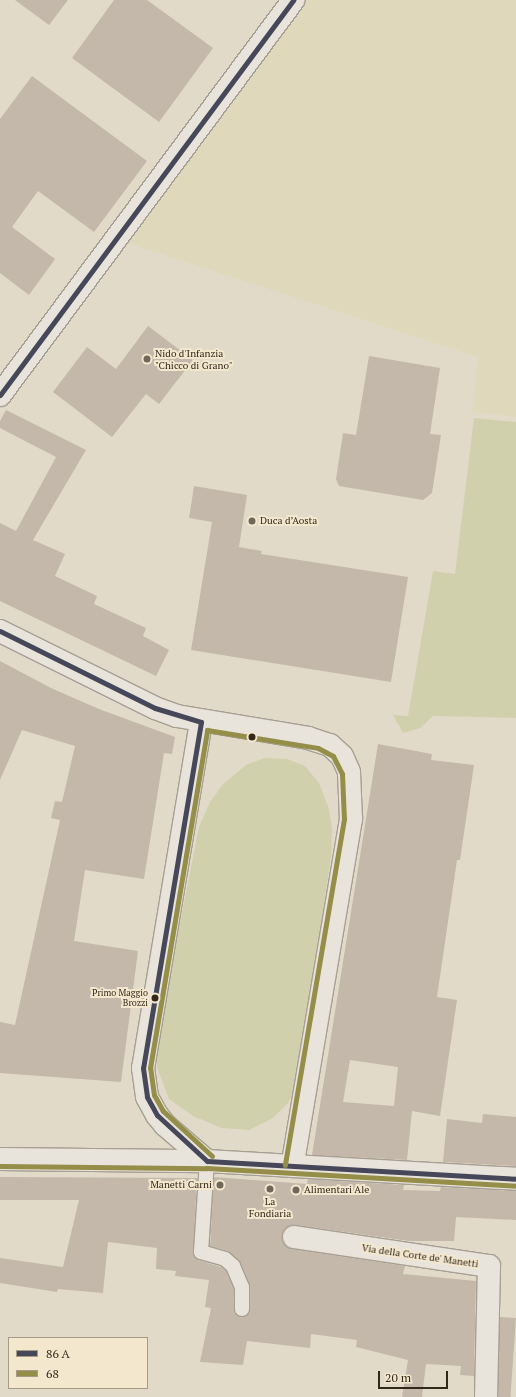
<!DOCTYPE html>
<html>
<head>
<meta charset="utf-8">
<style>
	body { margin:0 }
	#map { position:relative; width:516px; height:1397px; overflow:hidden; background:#e1dac9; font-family:"PT Serif",serif }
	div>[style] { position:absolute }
	.farmland>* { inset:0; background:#e0d8ba }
	.green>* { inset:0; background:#d0d0ac }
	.building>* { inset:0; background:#c4b8aa; transform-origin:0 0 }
	.roads { filter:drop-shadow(1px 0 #a69f93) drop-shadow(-1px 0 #a69f93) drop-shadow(0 1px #a69f93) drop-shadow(0 -1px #a69f93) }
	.lane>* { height:14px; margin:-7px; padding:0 7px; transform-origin:7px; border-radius:7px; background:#e9e4db }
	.street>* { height:22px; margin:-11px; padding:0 11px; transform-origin:11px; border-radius:11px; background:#e9e4db }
	.bus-1>* { height:5px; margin:-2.5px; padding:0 2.5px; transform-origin:2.5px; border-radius:2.5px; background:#47475a }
	.bus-2>* { height:5px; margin:-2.5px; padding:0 2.5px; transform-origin:2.5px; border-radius:2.5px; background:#948e49 }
	.dots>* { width:11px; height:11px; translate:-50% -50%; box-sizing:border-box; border:2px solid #f3e8ce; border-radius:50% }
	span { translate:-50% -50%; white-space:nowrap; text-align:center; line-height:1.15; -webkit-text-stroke:4px #f3e8ce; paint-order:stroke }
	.bus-label { font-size:9px; color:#33271c }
	.right { translate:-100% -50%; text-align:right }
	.poi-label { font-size:10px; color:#33271c }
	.left { translate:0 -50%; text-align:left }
	.street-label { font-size:10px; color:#33271c }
	.legend { position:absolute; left:8px; top:1337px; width:140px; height:52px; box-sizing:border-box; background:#f3e8ce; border:1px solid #a69b87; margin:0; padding:5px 7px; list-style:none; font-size:12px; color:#33271c }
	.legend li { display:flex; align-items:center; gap:8px; height:20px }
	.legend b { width:20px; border:1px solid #a69b87 }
	.scale { position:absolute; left:378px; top:1371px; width:70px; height:18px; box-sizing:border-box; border:2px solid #33271c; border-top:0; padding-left:5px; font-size:12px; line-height:14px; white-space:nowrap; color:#33271c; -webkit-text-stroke:3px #f3e8ce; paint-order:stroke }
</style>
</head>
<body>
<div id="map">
	<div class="farmland">
		<div style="clip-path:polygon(307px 0,516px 0,516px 417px,472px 412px,478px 357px,124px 242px)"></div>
	</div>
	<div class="green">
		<div style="clip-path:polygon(474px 418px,516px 422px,516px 718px,433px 716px,420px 728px,403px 733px,393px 715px,408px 716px,433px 571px,455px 574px)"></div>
		<div style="clip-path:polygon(264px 758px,287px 759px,305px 766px,319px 783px,329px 809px,332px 829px,331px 856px,298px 1084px,288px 1103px,273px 1118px,249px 1130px,222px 1128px,193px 1116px,169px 1099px,157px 1067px,157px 1040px,199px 827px,210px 802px,223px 784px,246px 765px)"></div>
	</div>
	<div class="building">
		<div style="clip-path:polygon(15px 0,68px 0,49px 25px)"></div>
		<div style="clip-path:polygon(114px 0,147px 0,213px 48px,159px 122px,72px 58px)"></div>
		<div style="clip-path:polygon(32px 76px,147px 161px,94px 232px,38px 191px,12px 227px,55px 259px,29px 295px,0 273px,0 119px)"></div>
		<div style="clip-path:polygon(148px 326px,193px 360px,159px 404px,146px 394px,112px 437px,53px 392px,87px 347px,116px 369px)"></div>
		<div style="clip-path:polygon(369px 356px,440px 368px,430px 434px,441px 435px,432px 493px,423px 500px,339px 486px,336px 479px,343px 433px,356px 435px)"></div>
		<div style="clip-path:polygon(6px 410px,86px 450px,33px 540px,65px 554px,55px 576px,97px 596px,94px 604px,146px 628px,143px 636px,169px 650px,156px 676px,0 601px,0 523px,16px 531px,56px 457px,0 428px,0 421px)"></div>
		<div style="clip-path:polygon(194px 486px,247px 495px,239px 547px,262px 551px,261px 554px,408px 577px,391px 682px,191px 650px,212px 522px,189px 518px)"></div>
		<div style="clip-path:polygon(0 661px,51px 688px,99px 709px,175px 737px,172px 754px,164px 753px,144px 879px,85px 870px,74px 941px,138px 951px,121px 1082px,0 1073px,0 1022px,15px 1025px,60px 820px,51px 818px,55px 801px,62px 802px,75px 746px,22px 730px,0 780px)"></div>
		<div style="clip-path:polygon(evenodd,378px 744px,432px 754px,431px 760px,474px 765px,460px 860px,457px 860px,437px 997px,457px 1000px,440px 1116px,412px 1111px,407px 1160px,312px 1155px,378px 744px,350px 1060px,398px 1067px,394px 1106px,343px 1102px,350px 1060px)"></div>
		<div style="clip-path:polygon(483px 1114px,516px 1117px,516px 1166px,443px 1162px,447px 1119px,482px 1123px)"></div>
		<div style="clip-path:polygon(0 1177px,197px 1178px,193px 1255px,198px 1260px,221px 1267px,226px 1271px,234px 1289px,234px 1313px,242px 1317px,250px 1313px,250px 1287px,241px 1263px,228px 1251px,210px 1246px,214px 1177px,307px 1184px,308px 1179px,404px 1185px,403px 1190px,440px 1191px,441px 1187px,516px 1191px,516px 1220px,456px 1217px,454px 1241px,409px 1241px,296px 1225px,284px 1230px,283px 1242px,292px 1249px,405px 1266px,403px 1274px,476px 1281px,474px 1376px,460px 1375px,461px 1366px,426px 1364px,422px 1397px,402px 1397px,408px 1360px,356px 1347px,357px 1340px,311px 1334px,310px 1348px,247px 1341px,243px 1365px,200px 1362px,211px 1308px,205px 1307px,209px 1280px,175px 1276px,176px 1271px,156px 1269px,157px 1248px,108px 1242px,103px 1293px,58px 1289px,57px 1292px,0 1283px,0 1258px,63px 1267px,79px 1200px,0 1200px)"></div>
		<div style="left:500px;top:1317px;width:16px;height:80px;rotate:4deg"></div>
	</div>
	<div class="roads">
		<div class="lane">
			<div style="left:207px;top:1161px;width:91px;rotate:93.8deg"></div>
			<div style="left:201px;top:1252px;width:25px;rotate:16deg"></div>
			<div style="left:225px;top:1259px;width:11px;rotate:41deg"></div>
			<div style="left:233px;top:1266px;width:23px;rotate:67deg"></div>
			<div style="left:242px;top:1287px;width:22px;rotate:90deg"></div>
		</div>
		<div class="street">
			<div style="left:0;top:395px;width:492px;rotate:-53.4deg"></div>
			<div style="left:0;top:631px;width:173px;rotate:26.4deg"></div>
			<div style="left:155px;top:708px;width:23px;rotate:20deg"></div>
			<div style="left:177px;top:716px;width:133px;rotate:9.5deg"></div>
			<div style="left:308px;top:738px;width:23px;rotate:18deg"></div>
			<div style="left:330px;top:745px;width:16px;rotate:43deg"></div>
			<div style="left:342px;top:756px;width:17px;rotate:66deg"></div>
			<div style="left:349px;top:772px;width:47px;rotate:87.6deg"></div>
			<div style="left:351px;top:819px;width:352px;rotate:99.6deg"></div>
			<div style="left:201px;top:722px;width:351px;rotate:99.5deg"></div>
			<div style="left:143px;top:1068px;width:29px;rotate:82deg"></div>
			<div style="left:147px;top:1097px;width:21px;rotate:61deg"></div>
			<div style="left:157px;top:1115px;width:13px;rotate:51deg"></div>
			<div style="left:165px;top:1125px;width:55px;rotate:40.6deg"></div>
			<div style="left:0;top:1159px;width:207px;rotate:0.6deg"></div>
			<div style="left:207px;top:1161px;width:310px;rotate:3.3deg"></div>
			<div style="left:294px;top:1237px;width:197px;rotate:8.5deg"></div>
			<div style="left:489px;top:1266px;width:131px;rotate:91.3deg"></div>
		</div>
	</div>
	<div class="bus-1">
		<div style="left:0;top:395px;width:492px;rotate:-53.4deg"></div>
		<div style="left:0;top:631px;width:173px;rotate:26.4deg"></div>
		<div style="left:155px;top:708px;width:48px;rotate:16.9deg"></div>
		<div style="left:201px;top:722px;width:351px;rotate:99.5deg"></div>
		<div style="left:143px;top:1068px;width:29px;rotate:82deg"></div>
		<div style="left:147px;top:1097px;width:21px;rotate:61deg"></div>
		<div style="left:157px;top:1115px;width:68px;rotate:42.6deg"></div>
		<div style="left:207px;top:1161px;width:310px;rotate:3.3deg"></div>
	</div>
	<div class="bus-2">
		<div style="left:212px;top:1156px;width:67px;rotate:-137.4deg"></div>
		<div style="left:163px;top:1111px;width:18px;rotate:-119deg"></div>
		<div style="left:154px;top:1095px;width:27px;rotate:-98deg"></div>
		<div style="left:150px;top:1068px;width:343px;rotate:-80.4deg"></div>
		<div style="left:207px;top:730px;width:112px;rotate:9.2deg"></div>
		<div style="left:318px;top:748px;width:17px;rotate:28deg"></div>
		<div style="left:333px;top:756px;width:20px;rotate:63deg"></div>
		<div style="left:342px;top:774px;width:45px;rotate:87.5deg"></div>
		<div style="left:344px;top:819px;width:351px;rotate:99.7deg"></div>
		<div style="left:0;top:1166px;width:207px;rotate:0.6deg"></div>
		<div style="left:207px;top:1168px;width:310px;rotate:3.3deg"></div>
	</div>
	<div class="dots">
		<div style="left:147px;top:359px;background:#706659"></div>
		<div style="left:252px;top:521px;background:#706659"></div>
		<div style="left:252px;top:737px;background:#33271c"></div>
		<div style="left:155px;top:998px;background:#33271c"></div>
		<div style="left:220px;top:1185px;background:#706659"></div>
		<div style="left:270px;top:1189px;background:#706659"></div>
		<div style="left:296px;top:1190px;background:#706659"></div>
	</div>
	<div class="bus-label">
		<span class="right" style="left:148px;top:998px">Primo Maggio<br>Brozzi</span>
	</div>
	<div class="poi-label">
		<span class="left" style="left:155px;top:359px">Nido d'Infanzia<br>"Chicco di Grano"</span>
		<span class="left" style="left:260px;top:521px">Duca d’Aosta</span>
		<span class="right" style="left:212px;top:1185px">Manetti Carni</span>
		<span class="left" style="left:304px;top:1190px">Alimentari Ale</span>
		<span style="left:270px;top:1207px">La<br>Fondiaria</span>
	</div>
	<div class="street-label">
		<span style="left:420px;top:1256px;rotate:8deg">Via della Corte de' Manetti</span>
	</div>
	<ul class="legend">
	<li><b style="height:5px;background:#47475a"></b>86 A</li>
	<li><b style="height:5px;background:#948e49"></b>68</li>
	</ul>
	<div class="scale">20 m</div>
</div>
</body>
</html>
